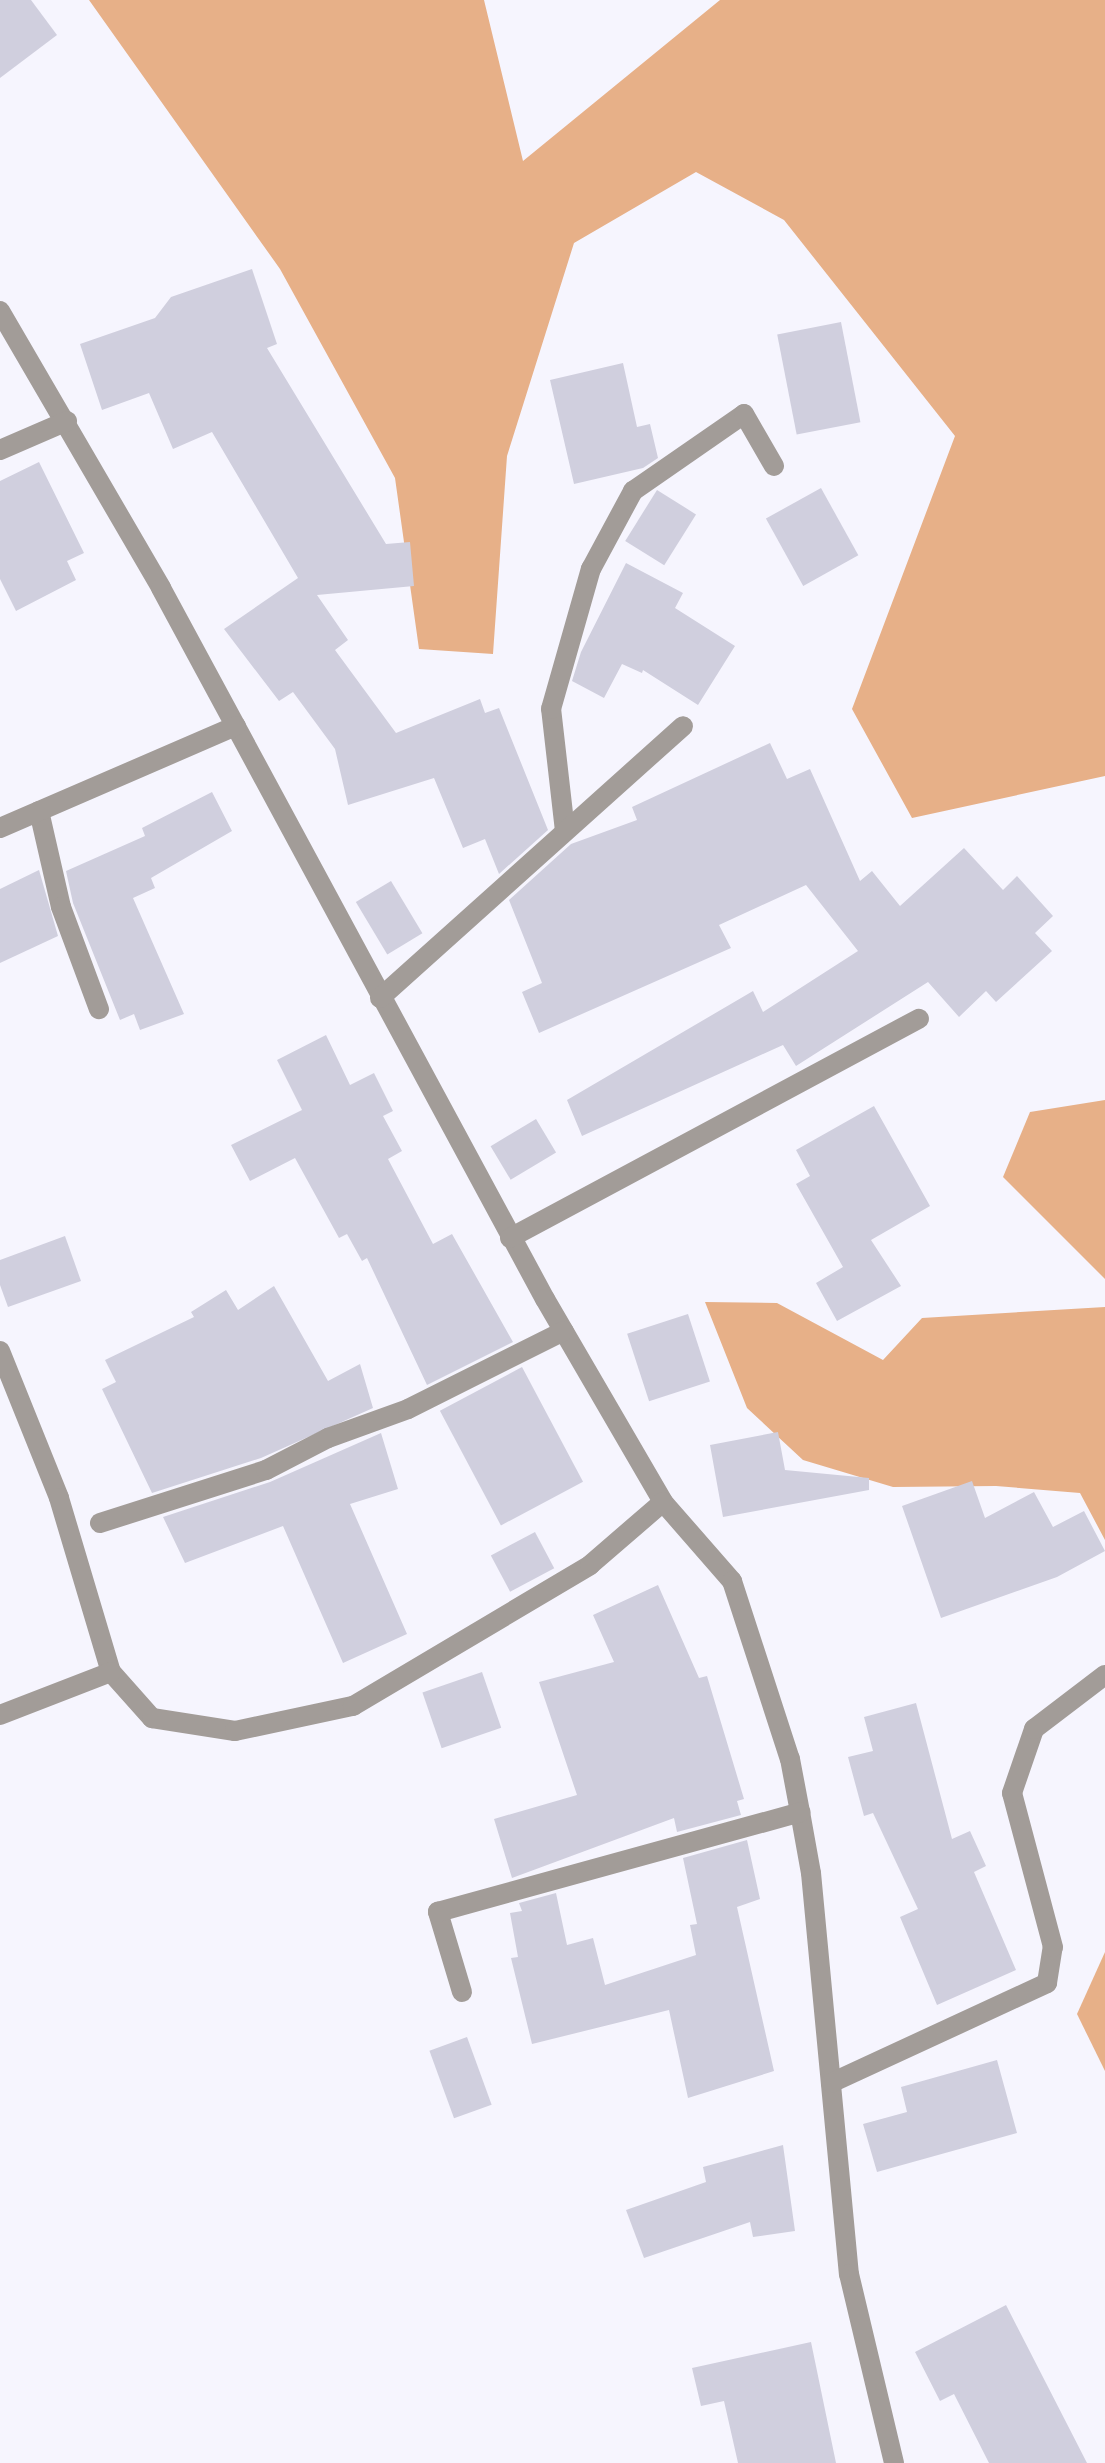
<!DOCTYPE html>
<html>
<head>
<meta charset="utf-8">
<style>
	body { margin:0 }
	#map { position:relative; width:1105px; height:2463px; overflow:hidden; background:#f6f5fe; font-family:Signika,sans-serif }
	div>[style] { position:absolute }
	.forest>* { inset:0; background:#e7b088 }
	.building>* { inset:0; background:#d0cfde; transform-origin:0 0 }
	.minor>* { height:20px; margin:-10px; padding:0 10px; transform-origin:10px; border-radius:10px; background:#a29c98 }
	span { translate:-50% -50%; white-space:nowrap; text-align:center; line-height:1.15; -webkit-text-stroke:6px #fff; paint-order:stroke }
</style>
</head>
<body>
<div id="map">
	<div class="forest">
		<div style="clip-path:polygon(89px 0,484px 0,523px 161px,720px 0,1105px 0,1105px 776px,912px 818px,852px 709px,955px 436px,784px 220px,696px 172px,574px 243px,507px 456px,493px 654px,419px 649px,395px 478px,280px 269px)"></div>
		<div style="clip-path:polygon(1105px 1100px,1105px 1279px,1003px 1177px,1030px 1112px)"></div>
		<div style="clip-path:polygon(705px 1302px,777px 1303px,883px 1360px,922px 1318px,1105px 1307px,1105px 1540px,1080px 1493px,996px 1486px,893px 1487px,803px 1460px,747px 1408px)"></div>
		<div style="clip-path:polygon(1105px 1952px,1105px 2071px,1077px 2014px)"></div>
	</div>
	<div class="building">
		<div style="clip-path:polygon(0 0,31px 0,57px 35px,0 78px)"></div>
		<div style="clip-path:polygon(252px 269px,277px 344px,267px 348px,386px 544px,410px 542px,414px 586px,317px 595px,348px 640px,335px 650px,396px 733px,480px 699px,485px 713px,499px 708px,548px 830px,499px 874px,485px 839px,463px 848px,434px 778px,348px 805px,335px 749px,293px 692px,279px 701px,224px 629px,298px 578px,212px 432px,173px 449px,149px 393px,102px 410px,80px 344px,155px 318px,171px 297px)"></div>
		<div style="left:841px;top:322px;width:102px;height:65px;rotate:79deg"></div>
		<div style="clip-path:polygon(623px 363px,637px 427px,650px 424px,658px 458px,643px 468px,574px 484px,550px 380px)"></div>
		<div style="clip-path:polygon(39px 462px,84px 553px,67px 561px,76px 580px,16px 611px,0 579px,0 481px)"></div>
		<div style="left:821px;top:488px;width:77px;height:63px;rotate:61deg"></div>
		<div style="left:657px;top:490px;width:46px;height:60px;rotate:32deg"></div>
		<div style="clip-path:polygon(626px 563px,683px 593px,675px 608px,735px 646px,698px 705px,643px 670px,642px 673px,622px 664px,604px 698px,572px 681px,581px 652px)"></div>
		<div style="clip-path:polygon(770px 743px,787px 779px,810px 769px,860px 881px,872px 871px,900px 906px,964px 848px,1003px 890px,1017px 876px,1053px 916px,1035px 933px,1052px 951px,996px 1002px,986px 991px,959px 1017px,928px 982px,796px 1066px,783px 1045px,582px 1136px,567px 1100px,753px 991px,763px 1012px,858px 951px,806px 885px,719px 925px,731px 948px,539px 1033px,522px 992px,542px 983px,509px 900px,571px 844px,637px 820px,632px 807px)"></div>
		<div style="clip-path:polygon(212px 792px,232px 831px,151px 878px,155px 888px,133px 898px,184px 1014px,140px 1030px,134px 1014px,120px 1020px,73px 903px,66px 871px,145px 836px,142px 828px)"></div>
		<div style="clip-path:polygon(39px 870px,58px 936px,0 963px,0 889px)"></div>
		<div style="left:391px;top:881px;width:61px;height:41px;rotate:59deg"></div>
		<div style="clip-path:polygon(326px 1035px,350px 1085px,374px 1073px,393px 1111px,383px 1116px,402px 1151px,388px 1159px,433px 1244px,452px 1234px,513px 1342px,427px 1385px,367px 1258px,362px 1261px,347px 1234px,339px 1238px,295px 1158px,250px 1181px,231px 1145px,302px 1110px,277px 1060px)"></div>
		<div style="clip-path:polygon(874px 1106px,930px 1206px,871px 1240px,901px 1286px,837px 1321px,816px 1283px,843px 1267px,796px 1184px,810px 1176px,796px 1150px)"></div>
		<div style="left:536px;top:1119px;width:39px;height:53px;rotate:59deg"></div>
		<div style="clip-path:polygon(65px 1236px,81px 1281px,8px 1307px,0 1285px,0 1260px)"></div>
		<div style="clip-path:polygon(274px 1286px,328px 1381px,360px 1364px,373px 1408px,261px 1458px,152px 1493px,102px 1389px,116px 1382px,105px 1360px,194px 1317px,191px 1312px,226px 1290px,238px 1310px)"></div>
		<div style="left:688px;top:1314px;width:71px;height:64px;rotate:72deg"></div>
		<div style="left:522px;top:1367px;width:130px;height:93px;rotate:62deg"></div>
		<div style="clip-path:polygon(778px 1432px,785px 1470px,869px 1478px,869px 1490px,723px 1517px,710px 1445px)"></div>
		<div style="clip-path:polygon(381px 1433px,398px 1489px,350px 1504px,407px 1634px,343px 1663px,283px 1526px,185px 1563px,163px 1517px,270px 1482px)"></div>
		<div style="clip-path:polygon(972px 1481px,985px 1518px,1034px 1492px,1053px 1527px,1084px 1511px,1105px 1551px,1057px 1577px,941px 1618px,902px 1506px)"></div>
		<div style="left:535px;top:1532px;width:41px;height:50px;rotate:62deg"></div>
		<div style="clip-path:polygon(658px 1585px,699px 1678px,707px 1676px,744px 1799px,737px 1801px,741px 1815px,677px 1832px,674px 1818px,512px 1878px,494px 1819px,577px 1795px,539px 1682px,614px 1662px,593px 1615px)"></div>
		<div style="left:482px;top:1672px;width:59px;height:63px;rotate:71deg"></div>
		<div style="clip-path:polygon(916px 1703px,952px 1839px,970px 1831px,986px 1866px,974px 1872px,1016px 1970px,937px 2005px,900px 1917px,918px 1909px,873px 1813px,864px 1816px,848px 1757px,873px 1751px,864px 1717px)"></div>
		<div style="clip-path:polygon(747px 1840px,760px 1899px,737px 1907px,774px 2071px,688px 2098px,669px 2010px,532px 2044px,511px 1958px,518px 1957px,510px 1913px,522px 1911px,519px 1903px,556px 1893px,567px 1945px,593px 1938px,605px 1985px,696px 1955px,690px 1925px,697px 1924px,683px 1858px)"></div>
		<div style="left:467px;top:2037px;width:72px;height:40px;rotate:70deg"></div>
		<div style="clip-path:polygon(997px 2060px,1017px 2133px,877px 2172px,863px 2124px,907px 2112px,901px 2087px)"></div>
		<div style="clip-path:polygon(783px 2145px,795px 2231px,753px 2237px,750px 2222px,644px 2258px,626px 2210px,706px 2182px,703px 2167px)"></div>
		<div style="clip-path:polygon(1006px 2305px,1087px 2463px,989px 2463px,954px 2394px,940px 2401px,915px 2352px)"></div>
		<div style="clip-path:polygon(811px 2342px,836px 2463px,738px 2463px,724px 2401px,701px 2406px,692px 2368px)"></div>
	</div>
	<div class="minor">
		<div style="left:0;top:311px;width:320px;rotate:59.8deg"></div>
		<div style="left:161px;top:588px;width:808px;rotate:61.63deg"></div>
		<div style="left:545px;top:1299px;width:235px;rotate:59.8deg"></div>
		<div style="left:663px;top:1502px;width:105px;rotate:48.9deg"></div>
		<div style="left:732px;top:1581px;width:187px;rotate:72deg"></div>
		<div style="left:790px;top:1759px;width:54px;rotate:79.3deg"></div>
		<div style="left:800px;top:1812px;width:62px;rotate:79.8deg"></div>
		<div style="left:811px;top:1873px;width:403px;rotate:84.6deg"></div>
		<div style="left:849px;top:2274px;width:194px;rotate:76.6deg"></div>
		<div style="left:0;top:450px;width:73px;rotate:-23.4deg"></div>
		<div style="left:39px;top:811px;width:98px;rotate:77.1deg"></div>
		<div style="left:61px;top:907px;width:109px;rotate:69.6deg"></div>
		<div style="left:0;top:828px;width:257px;rotate:-23.4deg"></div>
		<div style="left:565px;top:831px;width:123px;rotate:-96.5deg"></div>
		<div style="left:551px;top:709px;width:146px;rotate:-74.1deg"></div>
		<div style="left:591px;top:569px;width:89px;rotate:-61.7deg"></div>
		<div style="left:633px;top:491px;width:135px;rotate:-34.7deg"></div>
		<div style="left:744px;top:414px;width:60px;rotate:60deg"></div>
		<div style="left:380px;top:998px;width:407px;rotate:-41.9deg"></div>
		<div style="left:510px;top:1238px;width:464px;rotate:-28.2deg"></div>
		<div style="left:0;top:1351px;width:158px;rotate:68.1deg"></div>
		<div style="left:59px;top:1498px;width:182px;rotate:73.4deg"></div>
		<div style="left:111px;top:1672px;width:62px;rotate:48.3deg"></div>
		<div style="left:152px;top:1718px;width:84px;rotate:8.9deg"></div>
		<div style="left:235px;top:1731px;width:121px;rotate:-12deg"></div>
		<div style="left:353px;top:1706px;width:276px;rotate:-30.7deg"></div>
		<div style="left:590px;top:1565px;width:96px;rotate:-40.8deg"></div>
		<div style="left:100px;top:1523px;width:174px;rotate:-17.7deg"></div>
		<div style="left:266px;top:1470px;width:70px;rotate:-27.3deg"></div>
		<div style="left:328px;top:1438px;width:85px;rotate:-19.9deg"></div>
		<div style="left:408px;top:1409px;width:174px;rotate:-26.6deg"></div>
		<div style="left:0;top:1715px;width:119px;rotate:-21.2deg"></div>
		<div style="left:462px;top:1992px;width:84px;rotate:-106.7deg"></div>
		<div style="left:438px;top:1912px;width:376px;rotate:-15.4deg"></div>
		<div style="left:831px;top:2083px;width:238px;rotate:-24.8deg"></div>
		<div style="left:1047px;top:1983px;width:36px;rotate:-81deg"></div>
		<div style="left:1053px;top:1947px;width:159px;rotate:-104.9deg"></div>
		<div style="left:1012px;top:1793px;width:68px;rotate:-71deg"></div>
		<div style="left:1034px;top:1729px;width:89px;rotate:-37.3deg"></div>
	</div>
</div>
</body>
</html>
